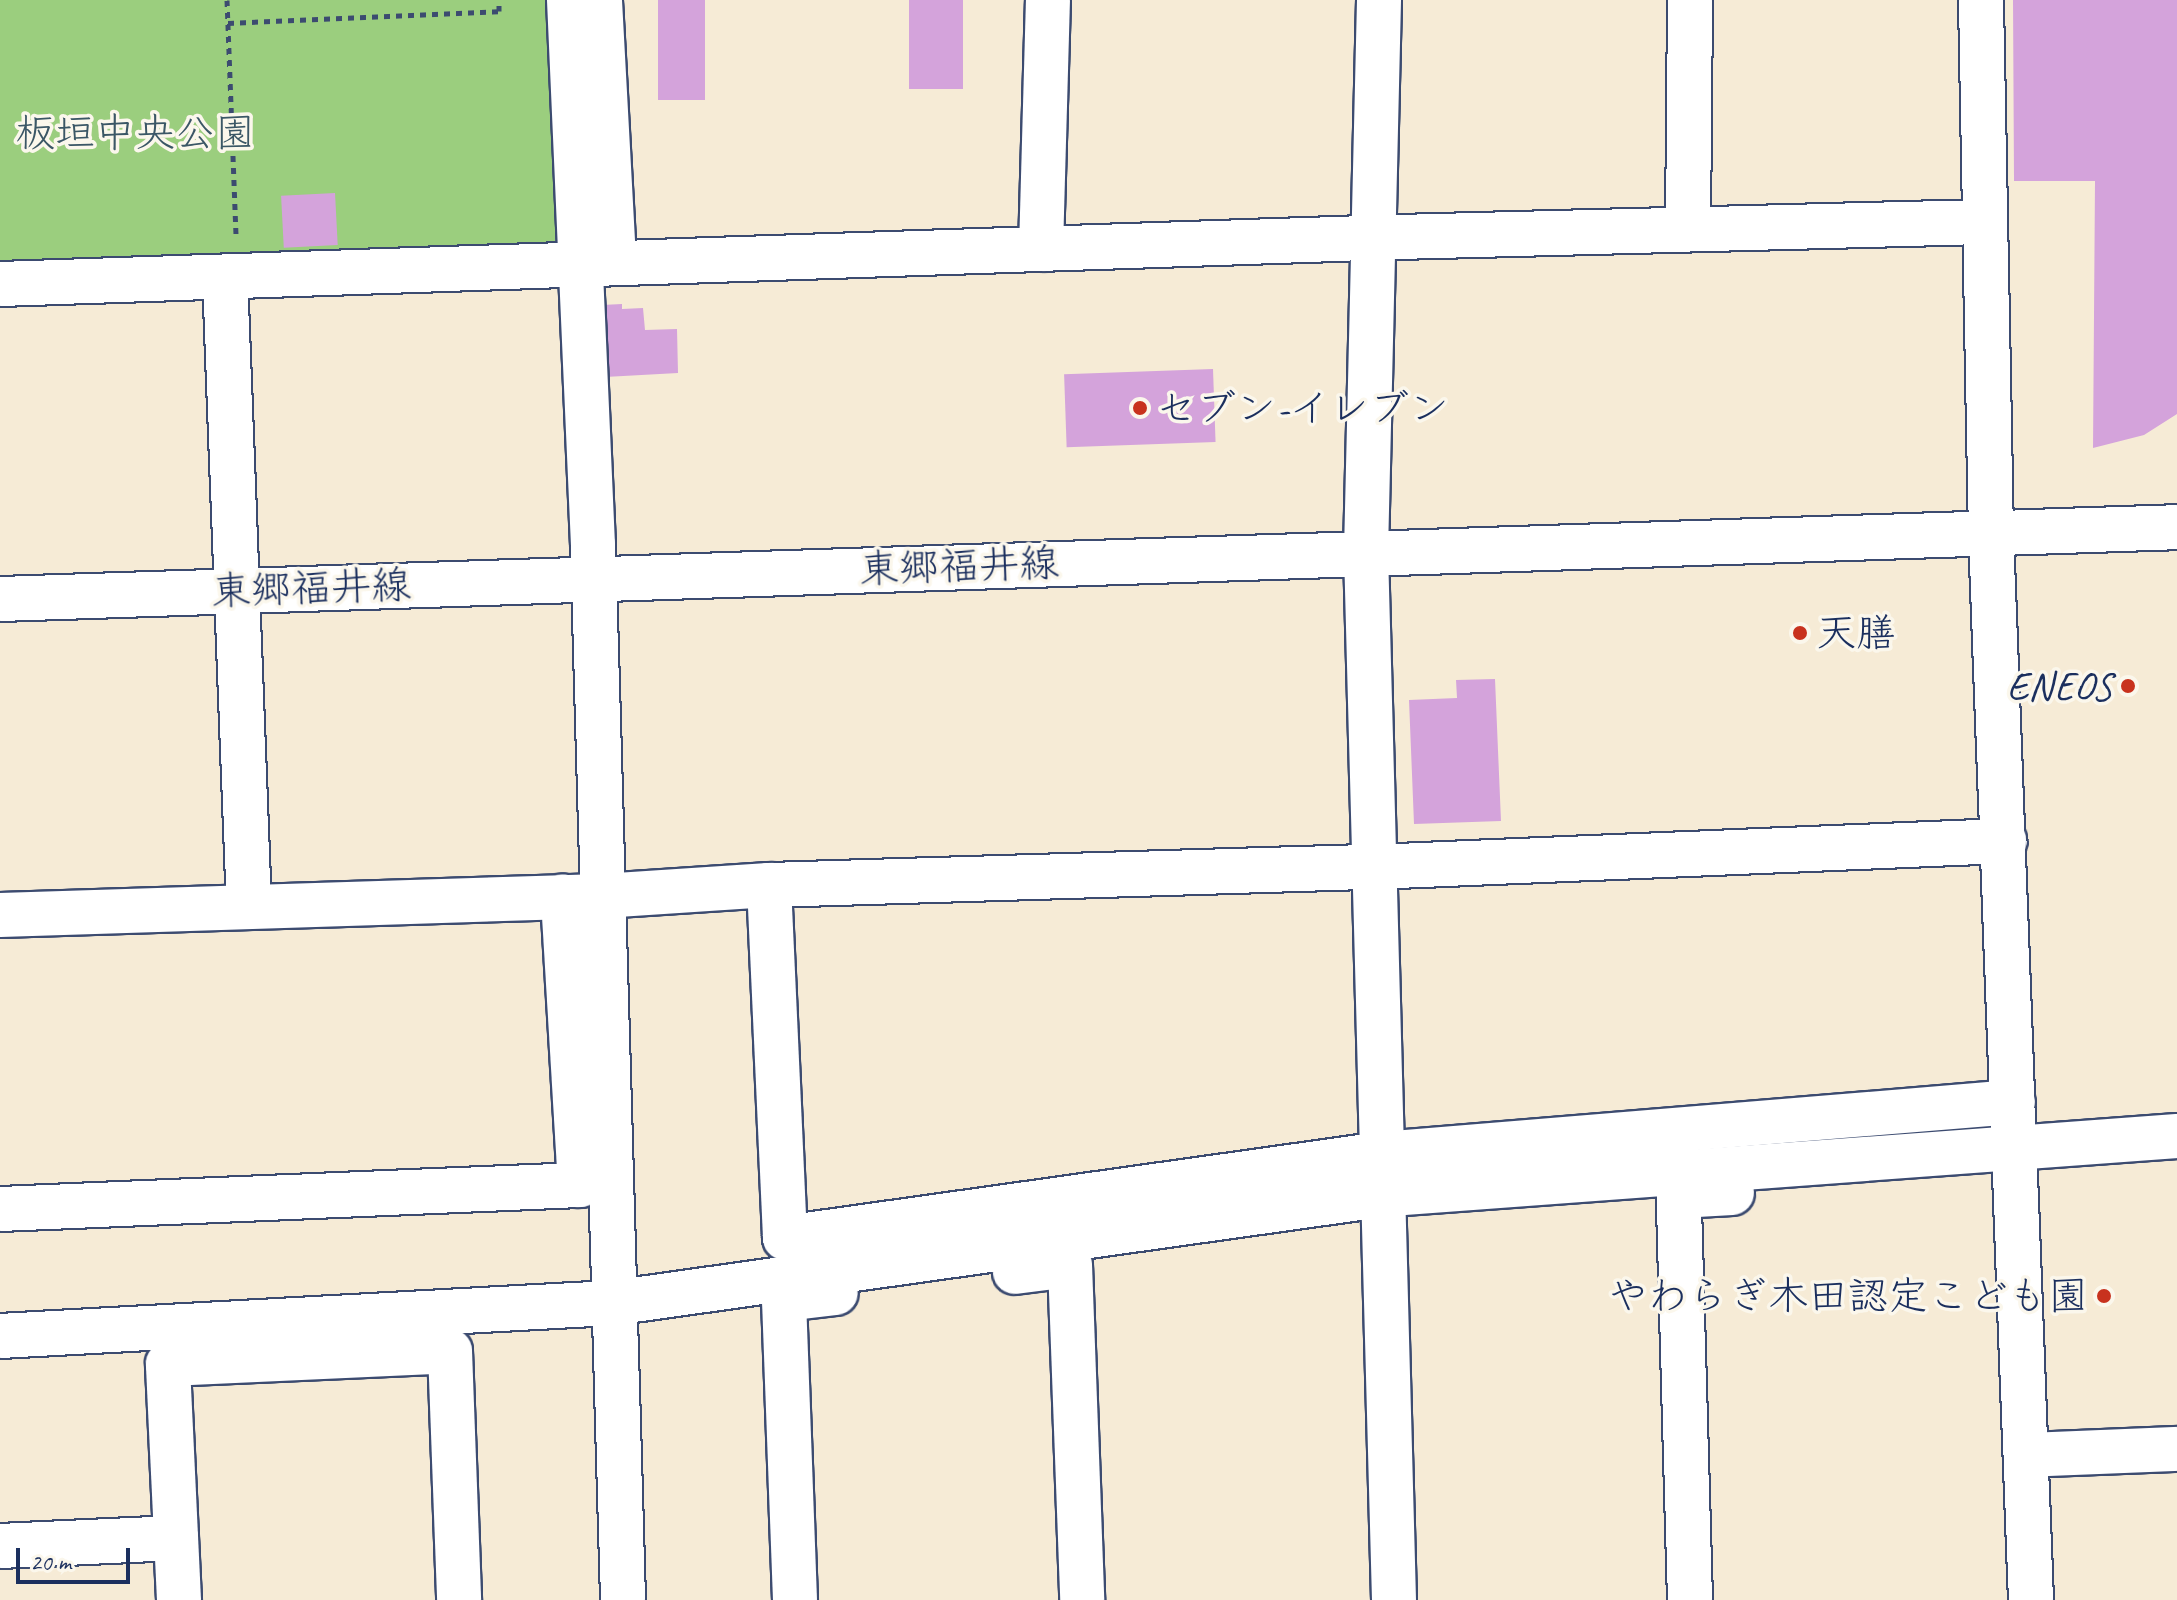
<!DOCTYPE html>
<html>
<head>
<meta charset="utf-8">
<style>
	body { margin:0 }
	#map { position:relative; width:2177px; height:1600px; overflow:hidden; background:#f6ebd6; font-family:Caveat,"Klee One",sans-serif }
	div>[style] { position:absolute }
	.green>* { inset:0; background:#9bce7e; transform-origin:0 0 }
	.building>* { inset:0; background:#d4a3db; transform-origin:0 0 }
	.path>* { height:5px; margin-top:-2.5px; transform-origin:0; background:repeating-linear-gradient(90deg,#3c4b70 0 6px,transparent 0 12px) }
	.roads { filter:drop-shadow(2px 0 #3c4b70) drop-shadow(-2px 0 #3c4b70) drop-shadow(0 2px #3c4b70) drop-shadow(0 -2px #3c4b70) }
	.street>* { height:44px; margin:-22px; padding:0 22px; transform-origin:22px; border-radius:22px; background:#fff }
	.secondary>* { height:44px; margin:-22px; padding:0 22px; transform-origin:22px; border-radius:22px; background:#fff }
	.dots>* { width:22px; height:22px; translate:-50% -50%; box-sizing:border-box; border:4px solid #fbf7ec; border-radius:50% }
	span { translate:-50% -50%; white-space:nowrap; text-align:center; line-height:1.15; -webkit-text-stroke:7px #fbf7ec; paint-order:stroke }
	.park-label { font-size:40px; color:#3b5766 }
	.poi-label { font-size:40px; color:#1b2f5e }
	.left { translate:0 -50%; text-align:left }
	.right { translate:-100% -50%; text-align:right }
	.street-label { font-size:40px; color:#1b2f5e }
	.scale { position:absolute; left:16px; top:1548px; width:114px; height:36px; box-sizing:border-box; border:4px solid #1b2f5e; border-top:0; padding-left:10px; font-size:24px; line-height:28px; white-space:nowrap; color:#1b2f5e; -webkit-text-stroke:6px #fbf7ec; paint-order:stroke }
</style>
</head>
<body>
<div id="map">
	<div class="green">
		<div style="left:0;top:0;width:555px;height:270px"></div>
	</div>
	<div class="building">
		<div style="left:658px;top:0;width:47px;height:100px"></div>
		<div style="left:909px;top:0;width:54px;height:89px"></div>
		<div style="clip-path:polygon(2013px 0,2177px 0,2177px 414px,2144px 435px,2093px 448px,2095px 181px,2014px 181px)"></div>
		<div style="left:335px;top:193px;width:52px;height:54px;rotate:87deg"></div>
		<div style="clip-path:polygon(622px 304px,622px 309px,643px 308px,645px 330px,677px 329px,678px 373px,605px 377px,602px 305px)"></div>
		<div style="left:1213px;top:369px;width:73px;height:149px;rotate:88deg"></div>
		<div style="clip-path:polygon(1495px 679px,1501px 821px,1414px 824px,1409px 700px,1457px 698px,1456px 680px)"></div>
	</div>
	<div class="path">
		<div style="left:227px;top:0;width:236px;rotate:87.8deg"></div>
		<div style="left:228px;top:23px;width:271px;rotate:-2.5deg"></div>
		<div style="left:499px;top:11px;width:11px;rotate:-90deg"></div>
	</div>
	<div class="roads">
		<div class="street">
			<div style="left:569px;top:0;width:546px;rotate:87.48deg"></div>
			<div style="left:593px;top:545px;width:1055px;rotate:88.37deg"></div>
			<div style="left:1981px;top:0;width:535px;rotate:88.93deg"></div>
			<div style="left:1991px;top:535px;width:1066px;rotate:87.85deg"></div>
			<div style="left:600px;top:1px;width:261px;rotate:86.9deg"></div>
			<div style="left:1688px;top:229px;width:229px;rotate:-89.5deg"></div>
			<div style="left:1041px;top:249px;width:249px;rotate:-88.4deg"></div>
			<div style="left:225px;top:277px;width:630px;rotate:87.82deg"></div>
			<div style="left:0;top:284px;width:1399px;rotate:-1.93deg"></div>
			<div style="left:1398px;top:237px;width:586px;rotate:-1.47deg"></div>
			<div style="left:1366px;top:552px;width:1048px;rotate:88.47deg"></div>
			<div style="left:769px;top:885px;width:353px;rotate:87.4deg"></div>
			<div style="left:785px;top:1238px;width:603px;rotate:-8.01deg"></div>
			<div style="left:1382px;top:1154px;width:633px;rotate:-4.71deg"></div>
			<div style="left:0;top:915px;width:602px;rotate:-1.81deg"></div>
			<div style="left:602px;top:896px;width:167px;rotate:-3.8deg"></div>
			<div style="left:769px;top:885px;width:628px;rotate:-1.73deg"></div>
			<div style="left:1397px;top:866px;width:608px;rotate:-2.36deg"></div>
			<div style="left:1404px;top:1193px;width:775px;rotate:-4.22deg"></div>
			<div style="left:0;top:1209px;width:580px;rotate:-2.37deg"></div>
			<div style="left:580px;top:1185px;width:289px;rotate:-93.4deg"></div>
			<div style="left:1015px;top:1272px;width:55px;rotate:-7.3deg"></div>
			<div style="left:1070px;top:1265px;width:335px;rotate:87.9deg"></div>
			<div style="left:0;top:1336px;width:613px;rotate:-3.09deg"></div>
			<div style="left:612px;top:1303px;width:754px;rotate:-8deg"></div>
			<div style="left:2026px;top:1455px;width:151px;rotate:-2.3deg"></div>
			<div style="left:0;top:1546px;width:176px;rotate:-2.6deg"></div>
			<div style="left:179px;top:1600px;width:236px;rotate:-92.7deg"></div>
			<div style="left:168px;top:1364px;width:282px;rotate:-2.6deg"></div>
			<div style="left:450px;top:1351px;width:249px;rotate:87.9deg"></div>
			<div style="left:795px;top:1600px;width:301px;rotate:-92.1deg"></div>
			<div style="left:784px;top:1299px;width:52px;rotate:-6.6deg"></div>
			<div style="left:1690px;top:1600px;width:404px;rotate:-91.6deg"></div>
			<div style="left:1679px;top:1196px;width:53px;rotate:-3.2deg"></div>
		</div>
		<div class="secondary">
			<div style="left:1366px;top:552px;width:552px;rotate:-88.65deg"></div>
			<div style="left:0;top:599px;width:2178px;rotate:-1.89deg"></div>
		</div>
	</div>
	<div class="dots">
		<div style="left:1140px;top:408px;background:#c8321e"></div>
		<div style="left:1800px;top:633px;background:#c8321e"></div>
		<div style="left:2128px;top:686px;background:#c8321e"></div>
		<div style="left:2104px;top:1296px;background:#c8321e"></div>
	</div>
	<div class="park-label">
		<span style="left:135px;top:133px">板垣中央公園</span>
	</div>
	<div class="poi-label">
		<span class="left" style="left:1156px;top:408px">セブン-イレブン</span>
		<span class="left" style="left:1816px;top:633px">天膳</span>
		<span class="right" style="left:2112px;top:686px">ENEOS</span>
		<span class="right" style="left:2088px;top:1296px">やわらぎ木田認定こども園</span>
	</div>
	<div class="street-label">
		<span style="left:959px;top:566px;rotate:-2deg">東郷福井線</span>
		<span style="left:311px;top:588px;rotate:-2deg">東郷福井線</span>
	</div>
	<div class="scale">20 m</div>
</div>
</body>
</html>
